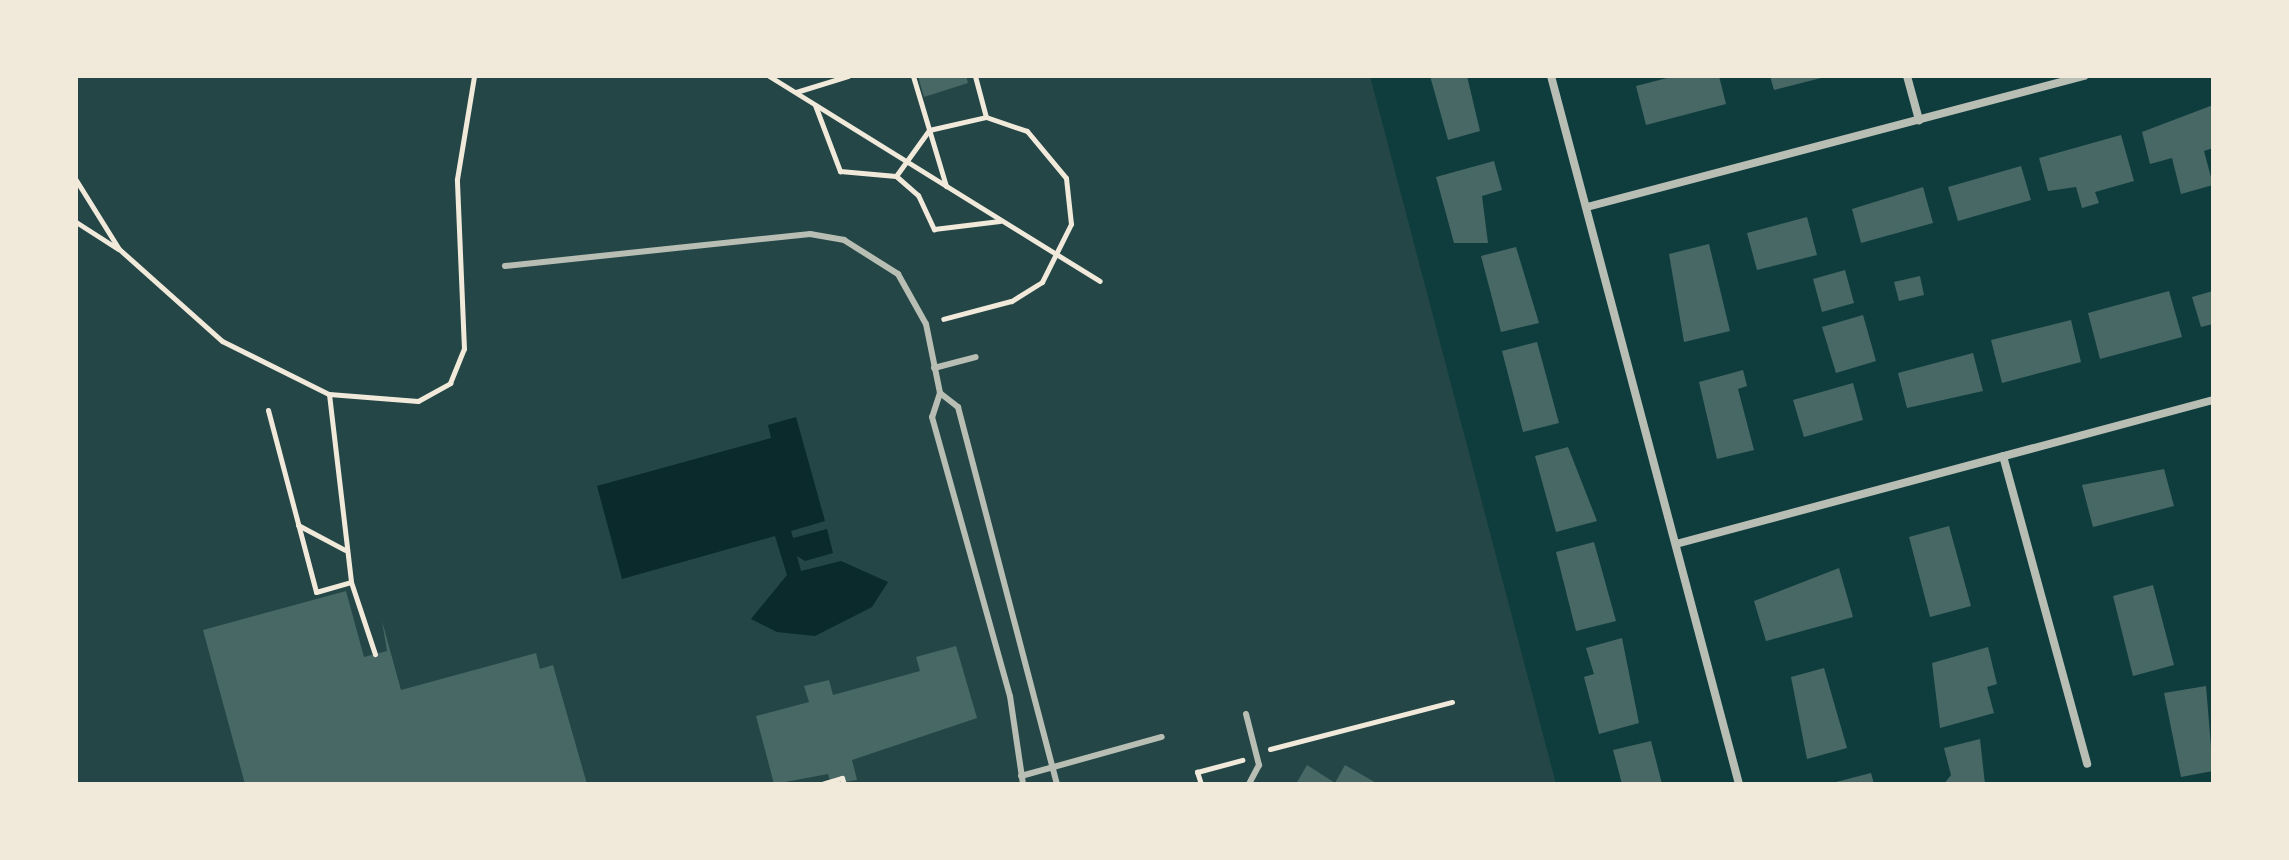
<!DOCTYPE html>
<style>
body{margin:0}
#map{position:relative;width:2289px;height:860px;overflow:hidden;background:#0f3d3e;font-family:"Nunito Sans",sans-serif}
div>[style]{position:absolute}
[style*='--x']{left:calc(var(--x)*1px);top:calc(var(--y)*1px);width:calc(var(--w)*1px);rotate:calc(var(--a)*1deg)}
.green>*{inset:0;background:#244646}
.water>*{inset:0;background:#0a2a2b}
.building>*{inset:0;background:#486865}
.path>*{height:5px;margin:-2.5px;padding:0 2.5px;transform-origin:2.5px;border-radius:2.5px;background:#f1e9da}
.service>*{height:6px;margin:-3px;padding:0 3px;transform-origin:3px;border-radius:3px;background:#b8beb3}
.minor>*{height:8px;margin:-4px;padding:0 4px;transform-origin:4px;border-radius:4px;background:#b8beb3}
span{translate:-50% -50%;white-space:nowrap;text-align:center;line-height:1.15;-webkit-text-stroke:7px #f1e9da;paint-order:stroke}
.frame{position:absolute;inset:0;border:78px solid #f1e9da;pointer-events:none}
</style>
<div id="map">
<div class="green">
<div style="clip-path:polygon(76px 76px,1370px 76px,1556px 784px,76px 784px)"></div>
</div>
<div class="water">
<div style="clip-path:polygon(796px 417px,825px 521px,791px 531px,793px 538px,827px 529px,833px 553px,805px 561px,797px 556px,801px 571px,841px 561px,888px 582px,872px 607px,815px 636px,777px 632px,751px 619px,787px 575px,775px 536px,622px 579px,597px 486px,771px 438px,768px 425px)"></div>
</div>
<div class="building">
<div style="clip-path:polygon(918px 76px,966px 76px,968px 83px,924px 97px)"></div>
<div style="clip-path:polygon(1430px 76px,1467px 76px,1480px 131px,1448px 140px)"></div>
<div style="clip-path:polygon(1675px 76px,1719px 76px,1726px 104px,1646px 125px,1636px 86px)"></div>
<div style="clip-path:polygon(1770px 76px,1825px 76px,1825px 77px,1774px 90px)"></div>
<div style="clip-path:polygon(2213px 105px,2213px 148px,2204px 151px,2213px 185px,2181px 194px,2172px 158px,2150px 164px,2142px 132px)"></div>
<div style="clip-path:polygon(2121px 135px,2134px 181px,2095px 192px,2099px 203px,2082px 208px,2076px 187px,2048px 191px,2039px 158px)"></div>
<div style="clip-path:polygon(1494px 161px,1502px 190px,1482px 196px,1488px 243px,1454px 243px,1436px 177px)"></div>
<div style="clip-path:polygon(2021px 166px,2031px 200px,1958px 221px,1948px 187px)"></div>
<div style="clip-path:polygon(1923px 187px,1933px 223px,1861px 243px,1852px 209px)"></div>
<div style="clip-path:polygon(1807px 217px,1817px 255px,1757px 270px,1747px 233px)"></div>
<div style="clip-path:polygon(1709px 244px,1730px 331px,1684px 342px,1669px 254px)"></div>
<div style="clip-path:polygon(1516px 247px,1539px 323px,1501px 332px,1481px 256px)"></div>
<div style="clip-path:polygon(1845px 270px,1854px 303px,1822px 312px,1813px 279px)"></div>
<div style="clip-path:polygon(1920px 276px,1924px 295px,1899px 301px,1894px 282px)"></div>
<div style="clip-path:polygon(2169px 291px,2182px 337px,2100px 359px,2088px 313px)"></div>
<div style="clip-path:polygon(2213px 291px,2213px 324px,2201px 327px,2192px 297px)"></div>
<div style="clip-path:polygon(1863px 315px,1876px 361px,1836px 373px,1822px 327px)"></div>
<div style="clip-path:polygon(2071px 320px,2081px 362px,2002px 383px,1991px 340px)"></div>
<div style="clip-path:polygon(1537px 342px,1559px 423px,1523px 432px,1502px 351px)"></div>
<div style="clip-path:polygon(1973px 353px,1983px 391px,1907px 408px,1898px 373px)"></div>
<div style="clip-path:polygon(1743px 370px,1747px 386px,1738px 389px,1754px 450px,1717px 459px,1699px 382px)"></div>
<div style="clip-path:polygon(1853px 383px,1863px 420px,1804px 437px,1793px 400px)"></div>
<div style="clip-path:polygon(1568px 447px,1597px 521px,1556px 532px,1535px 456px)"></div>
<div style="clip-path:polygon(2164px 469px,2174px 506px,2093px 527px,2082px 485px)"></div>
<div style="clip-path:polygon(1949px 526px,1971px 606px,1930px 617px,1909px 537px)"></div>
<div style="clip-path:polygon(1594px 542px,1616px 621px,1576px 631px,1556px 552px)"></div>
<div style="clip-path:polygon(1839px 568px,1853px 617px,1766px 641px,1754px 601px)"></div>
<div style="clip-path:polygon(2153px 585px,2174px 665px,2133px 676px,2113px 596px)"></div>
<div style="clip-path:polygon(346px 591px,364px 657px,387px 651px,382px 621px,401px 690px,536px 653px,540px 669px,553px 665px,587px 784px,245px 784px,203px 630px)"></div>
<div style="clip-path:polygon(1622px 638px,1639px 723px,1599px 734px,1584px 677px,1594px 674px,1586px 648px)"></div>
<div style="clip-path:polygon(956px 646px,977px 718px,852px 760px,857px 780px,831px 784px,828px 774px,774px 784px,756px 716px,809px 702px,804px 686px,829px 680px,833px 695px,920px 671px,916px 657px)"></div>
<div style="clip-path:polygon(1988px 647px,1997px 684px,1987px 687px,1994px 713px,1940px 728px,1932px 663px)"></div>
<div style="clip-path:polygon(1824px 668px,1847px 748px,1807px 759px,1791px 677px)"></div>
<div style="clip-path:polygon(2206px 686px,2213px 771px,2181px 777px,2164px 693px)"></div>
<div style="clip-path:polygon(1980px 739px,1985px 784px,1944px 784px,1951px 775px,1944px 748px)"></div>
<div style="clip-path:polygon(1651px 741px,1662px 784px,1622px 784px,1613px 750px)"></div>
<div style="clip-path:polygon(1307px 765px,1335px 783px,1345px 765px,1378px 784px,1296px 784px)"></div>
<div style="clip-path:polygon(1871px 773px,1874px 784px,1832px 784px,1832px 783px)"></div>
</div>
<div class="path">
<div style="--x:769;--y:76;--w:389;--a:31.8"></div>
<div style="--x:913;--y:76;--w:115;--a:73.3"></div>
<div style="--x:975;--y:76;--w:42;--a:75"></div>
<div style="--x:796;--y:92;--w:54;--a:-17.1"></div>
<div style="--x:815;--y:105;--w:71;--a:69.3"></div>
<div style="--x:840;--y:171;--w:56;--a:5.1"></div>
<div style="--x:896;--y:176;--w:29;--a:41"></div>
<div style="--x:918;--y:195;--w:38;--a:65"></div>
<div style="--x:934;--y:229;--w:66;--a:-6.9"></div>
<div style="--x:896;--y:176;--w:57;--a:-54.3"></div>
<div style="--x:929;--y:130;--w:58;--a:-12.8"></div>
<div style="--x:986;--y:117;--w:43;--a:18.9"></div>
<div style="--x:1027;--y:131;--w:61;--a:50.3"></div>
<div style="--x:1066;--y:178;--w:46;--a:83.8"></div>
<div style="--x:1071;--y:224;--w:65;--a:116.6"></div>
<div style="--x:1042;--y:282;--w:36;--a:148"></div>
<div style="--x:1011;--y:301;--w:70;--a:165.2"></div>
<div style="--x:76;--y:180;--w:81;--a:58.1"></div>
<div style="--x:119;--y:249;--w:138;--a:41.8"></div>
<div style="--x:222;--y:341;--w:119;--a:26.4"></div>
<div style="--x:329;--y:394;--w:89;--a:4.5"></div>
<div style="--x:418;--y:401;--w:37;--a:-29"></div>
<div style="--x:450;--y:383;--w:37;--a:-68"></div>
<div style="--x:464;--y:349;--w:170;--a:-92.4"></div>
<div style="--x:457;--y:179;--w:104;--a:-80.6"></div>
<div style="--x:76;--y:222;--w:50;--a:32.7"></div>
<div style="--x:329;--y:394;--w:189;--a:83.3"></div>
<div style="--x:351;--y:582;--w:76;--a:71.6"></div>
<div style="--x:268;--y:410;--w:188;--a:75.2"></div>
<div style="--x:316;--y:592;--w:36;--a:-16"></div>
<div style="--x:298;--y:525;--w:53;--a:28"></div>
<div style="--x:1270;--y:749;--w:188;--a:-14.5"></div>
<div style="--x:822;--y:784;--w:21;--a:-17"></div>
<div style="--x:842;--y:778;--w:6;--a:72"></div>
<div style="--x:1201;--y:784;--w:13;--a:-108"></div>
<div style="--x:1197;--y:772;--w:47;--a:-14.9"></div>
</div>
<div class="service">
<div style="--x:505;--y:266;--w:307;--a:-6"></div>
<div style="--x:810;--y:234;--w:35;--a:10"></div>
<div style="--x:844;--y:240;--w:64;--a:32.2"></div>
<div style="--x:898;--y:274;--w:57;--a:60.8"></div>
<div style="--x:926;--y:324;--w:70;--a:78.5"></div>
<div style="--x:940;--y:393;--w:25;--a:108"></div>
<div style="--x:932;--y:417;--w:290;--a:74.4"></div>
<div style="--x:1010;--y:696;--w:89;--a:81.6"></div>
<div style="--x:934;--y:368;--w:43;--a:-14.7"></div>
<div style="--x:940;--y:393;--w:23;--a:38"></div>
<div style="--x:958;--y:407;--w:390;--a:75.3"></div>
<div style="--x:1246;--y:714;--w:53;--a:75.7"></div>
<div style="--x:1259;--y:765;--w:21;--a:118"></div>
<div style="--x:1021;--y:776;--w:146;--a:-15.5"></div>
</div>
<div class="minor">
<div style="--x:1551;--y:76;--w:733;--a:75.13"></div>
<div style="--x:1907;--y:76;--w:46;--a:74.7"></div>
<div style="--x:1587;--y:207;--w:514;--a:-14.77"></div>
<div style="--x:2003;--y:456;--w:319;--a:74.7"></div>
<div style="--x:1676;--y:544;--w:556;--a:-15.01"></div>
</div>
<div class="frame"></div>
</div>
